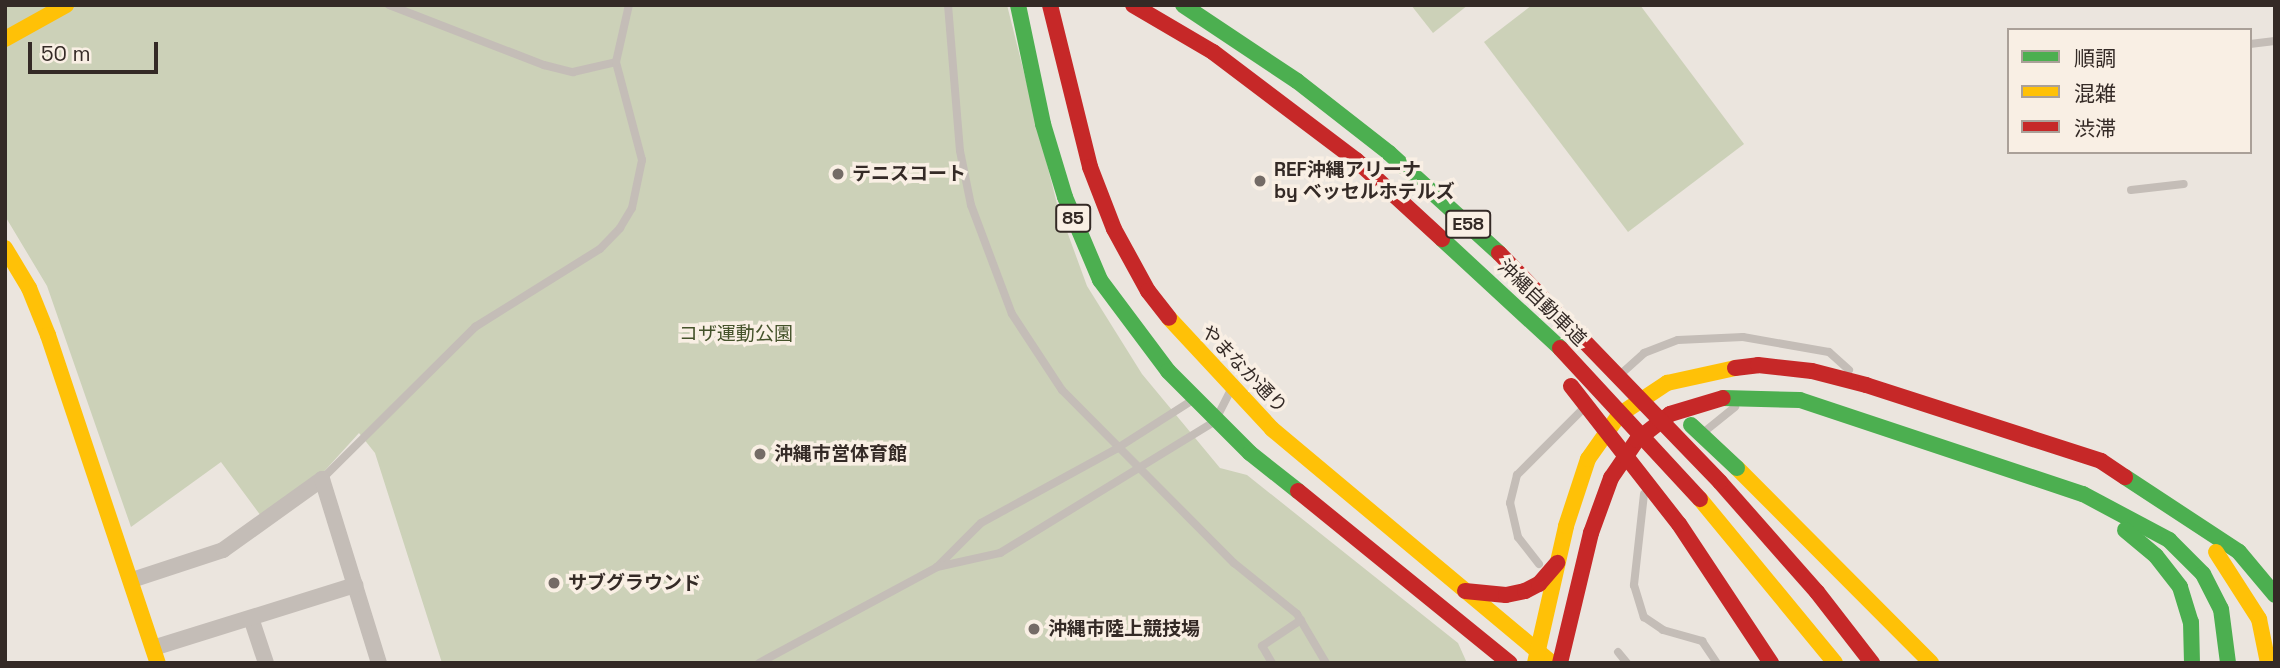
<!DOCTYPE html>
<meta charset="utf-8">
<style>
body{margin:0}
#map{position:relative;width:2280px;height:668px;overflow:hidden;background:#ebe5de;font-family:"Space Grotesk","Noto Sans JP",sans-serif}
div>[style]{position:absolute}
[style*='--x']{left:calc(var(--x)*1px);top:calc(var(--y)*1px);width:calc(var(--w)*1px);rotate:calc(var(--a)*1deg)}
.green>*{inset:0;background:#ccd1b8}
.lane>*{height:8px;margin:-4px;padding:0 4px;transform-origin:4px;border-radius:4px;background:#c4bdb7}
.street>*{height:16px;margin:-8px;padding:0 8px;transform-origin:8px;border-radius:8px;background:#c4bdb7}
.fast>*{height:16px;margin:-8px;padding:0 8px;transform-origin:8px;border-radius:8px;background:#4caf50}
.slow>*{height:16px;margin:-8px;padding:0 8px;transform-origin:8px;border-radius:8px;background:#ffc107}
.jam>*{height:16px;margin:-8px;padding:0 8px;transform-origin:8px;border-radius:8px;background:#c62828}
.fast-bridge>*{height:16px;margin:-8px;padding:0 8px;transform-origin:8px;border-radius:8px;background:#4caf50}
.jam-bridge>*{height:16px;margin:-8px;padding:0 8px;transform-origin:8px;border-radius:8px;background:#c62828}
.dots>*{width:19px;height:19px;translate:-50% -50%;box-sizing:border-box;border:4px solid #f9efe4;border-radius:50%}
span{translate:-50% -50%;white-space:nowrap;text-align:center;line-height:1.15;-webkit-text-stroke:7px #f9efe4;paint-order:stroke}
.shield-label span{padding:2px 5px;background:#f9efe4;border:2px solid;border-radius:5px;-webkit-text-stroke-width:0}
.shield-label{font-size:18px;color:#342a26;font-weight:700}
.poi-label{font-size:19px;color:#342a26;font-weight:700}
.left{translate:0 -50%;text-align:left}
.street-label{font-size:19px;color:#342a26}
.park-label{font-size:19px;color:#44522a}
.frame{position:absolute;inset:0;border:7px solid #342a26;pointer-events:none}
.legend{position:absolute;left:2007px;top:28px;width:245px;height:126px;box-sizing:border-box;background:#f9efe4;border:2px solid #aaa098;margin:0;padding:9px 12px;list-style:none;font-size:21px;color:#342a26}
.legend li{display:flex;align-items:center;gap:14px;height:35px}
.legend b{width:35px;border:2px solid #aaa098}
.scale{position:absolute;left:28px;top:42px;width:130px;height:32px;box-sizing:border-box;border:4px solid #342a26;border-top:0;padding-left:9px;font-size:21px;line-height:24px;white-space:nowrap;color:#342a26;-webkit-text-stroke:5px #f9efe4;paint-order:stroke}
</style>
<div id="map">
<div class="green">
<div style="clip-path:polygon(5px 5px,1007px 5px,1057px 204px,1087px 286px,1142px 374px,1220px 468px,1247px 475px,1458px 643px,1467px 663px,442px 663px,375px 453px,359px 433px,319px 477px,261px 516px,221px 462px,131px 527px,47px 286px,5px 216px)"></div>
<div style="clip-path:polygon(1411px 5px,1468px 5px,1433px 33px)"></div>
<div style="clip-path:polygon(1532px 5px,1640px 5px,1744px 144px,1628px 232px,1484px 42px)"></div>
</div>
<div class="lane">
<div style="--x:389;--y:5;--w:166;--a:21.2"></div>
<div style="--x:544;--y:65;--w:30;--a:14"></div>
<div style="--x:573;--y:72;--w:44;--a:-13.1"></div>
<div style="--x:948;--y:5;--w:146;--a:85.3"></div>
<div style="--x:960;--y:151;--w:55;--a:78.5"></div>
<div style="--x:971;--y:205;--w:116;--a:69.4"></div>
<div style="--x:1012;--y:314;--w:91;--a:56.7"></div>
<div style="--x:1062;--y:390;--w:244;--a:45.2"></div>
<div style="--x:1234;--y:563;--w:81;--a:39"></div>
<div style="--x:1297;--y:614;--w:57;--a:59.4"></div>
<div style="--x:2250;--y:44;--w:25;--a:-7"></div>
<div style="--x:2131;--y:190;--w:53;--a:-6.5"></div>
<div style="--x:1622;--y:373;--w:30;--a:-42"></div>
<div style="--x:1644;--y:353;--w:36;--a:-21"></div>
<div style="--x:1678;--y:340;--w:65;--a:-2.6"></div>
<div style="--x:1743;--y:337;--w:87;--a:9.9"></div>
<div style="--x:1829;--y:352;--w:27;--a:42"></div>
<div style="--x:1704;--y:432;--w:40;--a:-39"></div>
<div style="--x:322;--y:479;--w:216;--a:-44.8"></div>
<div style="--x:475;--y:327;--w:147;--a:-32"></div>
<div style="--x:600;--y:249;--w:29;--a:-46"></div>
<div style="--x:620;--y:228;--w:23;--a:-59"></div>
<div style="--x:632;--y:208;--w:49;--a:-78.2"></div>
<div style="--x:642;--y:160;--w:101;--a:-104.9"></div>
<div style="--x:616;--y:62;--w:58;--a:-77.2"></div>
<div style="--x:1644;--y:494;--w:92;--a:96.3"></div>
<div style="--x:1634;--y:585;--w:34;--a:73"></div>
<div style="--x:1644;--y:617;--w:23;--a:34"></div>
<div style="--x:1663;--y:630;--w:41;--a:15.8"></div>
<div style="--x:1702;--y:641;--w:27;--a:56"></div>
<div style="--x:1539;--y:564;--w:34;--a:-128"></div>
<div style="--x:1518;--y:537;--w:35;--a:-103"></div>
<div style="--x:1510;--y:503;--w:29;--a:-76"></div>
<div style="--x:1517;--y:475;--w:92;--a:-45"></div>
<div style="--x:937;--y:567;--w:62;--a:-45"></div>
<div style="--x:981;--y:523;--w:154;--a:-28.7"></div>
<div style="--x:1116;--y:449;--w:89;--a:-32.6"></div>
<div style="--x:1618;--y:652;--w:14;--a:51"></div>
<div style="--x:759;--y:663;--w:202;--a:-28.3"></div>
<div style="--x:937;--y:567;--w:65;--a:-12.5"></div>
<div style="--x:1000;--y:553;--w:252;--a:-31.5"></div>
<div style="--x:1215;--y:421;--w:35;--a:-63"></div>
<div style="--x:1272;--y:663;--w:20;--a:-120"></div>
<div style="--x:1262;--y:646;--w:47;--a:-33.7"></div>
</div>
<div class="street">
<div style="--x:132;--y:580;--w:96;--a:-18.2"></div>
<div style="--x:223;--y:550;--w:122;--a:-35.6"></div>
<div style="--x:322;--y:479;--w:193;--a:72.8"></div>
<div style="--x:251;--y:618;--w:47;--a:71.6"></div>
<div style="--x:153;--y:648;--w:212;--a:-17.3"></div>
</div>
<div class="fast">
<div style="--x:1018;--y:5;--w:122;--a:78.1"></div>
<div style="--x:1043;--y:124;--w:76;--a:73.2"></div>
<div style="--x:1065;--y:197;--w:90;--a:67.1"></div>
<div style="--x:1100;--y:280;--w:114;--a:53.2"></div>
<div style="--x:1168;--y:371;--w:116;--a:45"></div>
<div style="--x:1250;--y:453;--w:61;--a:38.4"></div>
<div style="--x:1442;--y:239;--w:161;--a:42.7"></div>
<div style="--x:1723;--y:398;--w:77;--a:1.5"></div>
<div style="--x:1800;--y:400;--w:298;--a:18.4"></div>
<div style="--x:2083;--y:494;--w:98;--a:28.1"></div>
<div style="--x:2169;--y:540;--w:48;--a:45"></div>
<div style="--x:2203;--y:574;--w:39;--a:63"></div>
<div style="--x:2221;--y:609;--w:54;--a:82.6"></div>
<div style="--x:2125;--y:477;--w:136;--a:33.3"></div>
<div style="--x:2239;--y:552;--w:56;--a:50.1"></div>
<div style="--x:2125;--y:530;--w:40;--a:40"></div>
<div style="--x:2156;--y:556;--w:39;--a:52"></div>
<div style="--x:2180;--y:587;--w:37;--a:73"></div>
<div style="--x:2191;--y:622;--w:41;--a:88.6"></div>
</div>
<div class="slow">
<div style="--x:5;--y:39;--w:70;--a:-29.1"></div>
<div style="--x:5;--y:248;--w:47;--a:59"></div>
<div style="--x:29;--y:288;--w:51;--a:68"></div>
<div style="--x:48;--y:335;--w:346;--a:71.5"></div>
<div style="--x:1169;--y:318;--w:151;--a:47.1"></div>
<div style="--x:1272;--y:429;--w:365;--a:39.9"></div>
<div style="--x:1737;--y:468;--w:275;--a:45.1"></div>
<div style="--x:1700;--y:499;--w:212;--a:50.5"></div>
<div style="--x:2216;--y:552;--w:80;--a:57.3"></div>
<div style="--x:2259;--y:619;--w:45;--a:78.4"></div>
<div style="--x:1535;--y:663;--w:140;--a:-77.2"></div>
<div style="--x:1566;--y:526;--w:71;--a:-71.8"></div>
<div style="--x:1588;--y:459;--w:54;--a:-54.8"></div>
<div style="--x:1619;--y:415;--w:58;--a:-33.7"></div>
<div style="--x:1667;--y:383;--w:70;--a:-12.4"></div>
</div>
<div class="jam">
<div style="--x:1050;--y:5;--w:167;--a:76.1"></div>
<div style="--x:1090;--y:167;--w:66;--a:68.8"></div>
<div style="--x:1114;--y:229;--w:71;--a:61.3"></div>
<div style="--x:1148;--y:291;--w:34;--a:52"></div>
<div style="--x:1133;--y:5;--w:93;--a:30.4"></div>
<div style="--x:1213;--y:52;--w:179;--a:37.1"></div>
<div style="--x:1356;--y:160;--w:117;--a:42.6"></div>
<div style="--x:1735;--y:368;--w:23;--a:-7"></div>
<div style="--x:1758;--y:365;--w:54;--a:6.3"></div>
<div style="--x:1812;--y:371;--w:56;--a:14.5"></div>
<div style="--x:1866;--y:385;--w:247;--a:17.9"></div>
<div style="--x:2101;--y:461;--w:29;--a:34"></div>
<div style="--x:1720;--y:482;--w:147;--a:48.6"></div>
<div style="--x:1817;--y:592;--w:90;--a:52.2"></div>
<div style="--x:1298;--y:491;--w:273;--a:39.1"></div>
<div style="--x:1679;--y:524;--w:167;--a:56.5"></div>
<div style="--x:1465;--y:591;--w:41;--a:5.6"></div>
<div style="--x:1506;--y:595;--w:19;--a:-12"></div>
<div style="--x:1525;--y:591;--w:16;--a:-27"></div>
<div style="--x:1539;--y:584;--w:28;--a:-49"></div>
<div style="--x:1560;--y:663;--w:134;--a:-76.6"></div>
<div style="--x:1591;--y:533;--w:59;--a:-70"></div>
<div style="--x:1611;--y:478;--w:46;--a:-55.6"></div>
<div style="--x:1637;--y:440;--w:42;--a:-38.2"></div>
<div style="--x:1670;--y:414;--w:55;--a:-16.8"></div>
</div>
<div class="fast-bridge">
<div style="--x:1183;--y:5;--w:137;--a:33.7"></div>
<div style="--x:1297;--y:81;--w:117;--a:38"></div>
<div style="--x:1389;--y:153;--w:149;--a:42.3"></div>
<div style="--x:1691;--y:425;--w:63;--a:43.1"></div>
</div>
<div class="jam-bridge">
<div style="--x:1499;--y:253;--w:318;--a:46"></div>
<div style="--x:1560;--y:348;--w:206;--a:47.2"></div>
<div style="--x:1571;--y:386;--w:175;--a:52"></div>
</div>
<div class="dots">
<div style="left:838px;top:174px;background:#746b66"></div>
<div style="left:1260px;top:181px;background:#746b66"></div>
<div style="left:760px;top:454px;background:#746b66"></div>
<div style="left:554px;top:583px;background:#746b66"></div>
<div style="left:1034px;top:629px;background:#746b66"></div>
</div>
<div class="shield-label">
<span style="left:1073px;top:218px">85</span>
<span style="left:1468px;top:224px">E58</span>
</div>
<div class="poi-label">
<span class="left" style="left:1274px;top:181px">REF沖縄アリーナ<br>by ベッセルホテルズ</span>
<span class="left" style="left:852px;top:174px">テニスコート</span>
<span class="left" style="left:774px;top:454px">沖縄市営体育館</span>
<span class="left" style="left:568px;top:583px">サブグラウンド</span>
<span class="left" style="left:1048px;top:629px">沖縄市陸上競技場</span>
</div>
<div class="street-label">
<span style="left:1542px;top:303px;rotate:44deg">沖縄自動車道</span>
<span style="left:1244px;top:369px;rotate:46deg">やまなか通り</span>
</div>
<div class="park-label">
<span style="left:736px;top:334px">コザ運動公園</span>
</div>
<div class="frame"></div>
<ul class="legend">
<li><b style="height:9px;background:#4caf50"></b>順調</li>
<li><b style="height:9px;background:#ffc107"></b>混雑</li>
<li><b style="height:9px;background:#c62828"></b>渋滞</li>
</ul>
<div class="scale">50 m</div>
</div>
